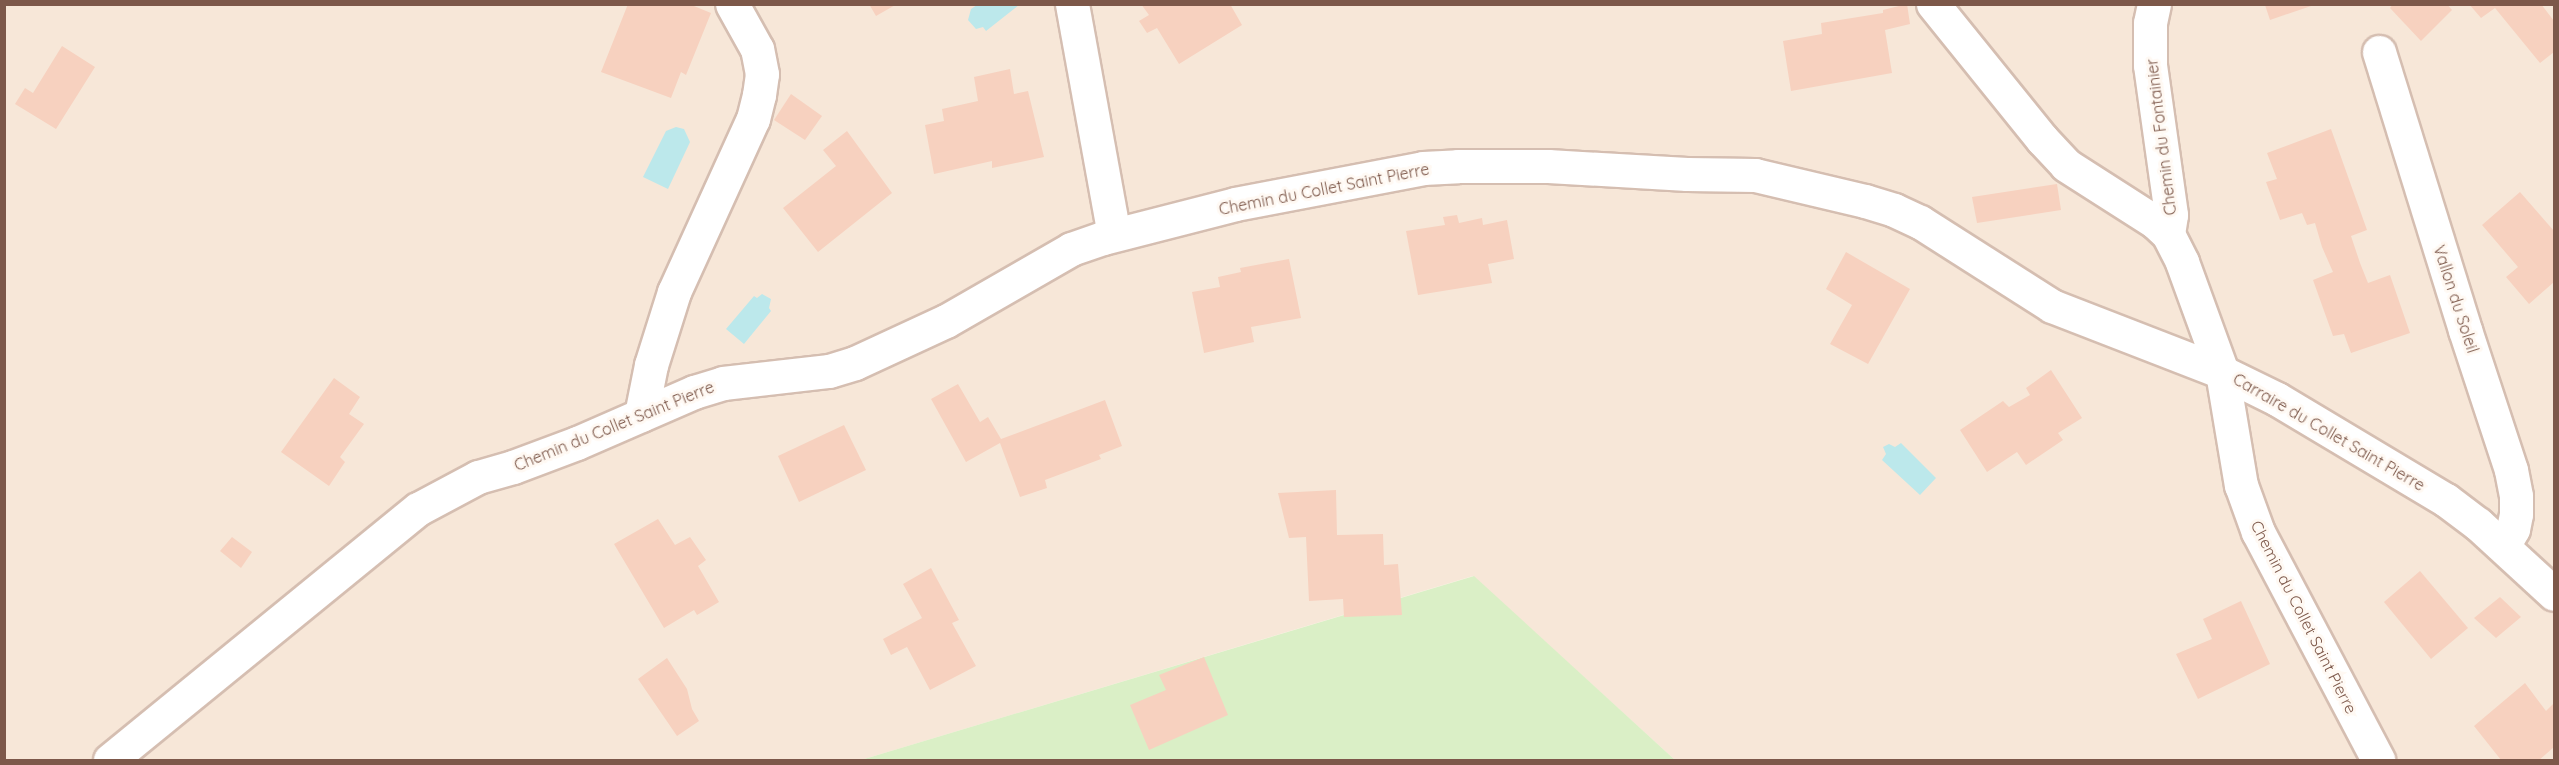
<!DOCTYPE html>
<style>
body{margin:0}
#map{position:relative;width:2559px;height:765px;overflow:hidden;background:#fef5eb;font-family:Quicksand,sans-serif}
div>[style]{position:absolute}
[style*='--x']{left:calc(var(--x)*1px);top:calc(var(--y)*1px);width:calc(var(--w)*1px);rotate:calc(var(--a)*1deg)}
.residential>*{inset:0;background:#f7e7d8}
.green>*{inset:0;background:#daefc6}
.water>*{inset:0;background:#bce8eb}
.building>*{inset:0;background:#f7d1bf}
.roads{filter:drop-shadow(2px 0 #d5beb1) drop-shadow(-2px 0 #d5beb1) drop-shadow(0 2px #d5beb1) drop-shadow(0 -2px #d5beb1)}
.minor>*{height:33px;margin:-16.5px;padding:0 16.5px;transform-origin:16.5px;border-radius:16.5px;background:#fff}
span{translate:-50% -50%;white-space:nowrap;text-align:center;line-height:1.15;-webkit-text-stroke:6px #fff9f3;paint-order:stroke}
.street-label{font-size:16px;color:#7d584a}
.frame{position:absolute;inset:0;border:6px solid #7d584a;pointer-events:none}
</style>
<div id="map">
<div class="residential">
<div style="clip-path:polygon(4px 5px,2554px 5px,2554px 760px,1675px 760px,1473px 576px,861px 760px,5px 760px)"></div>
</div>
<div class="green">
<div style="clip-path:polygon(1474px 576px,1675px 760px,861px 760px)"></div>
</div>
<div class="water">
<div style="clip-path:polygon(977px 5px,977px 4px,1019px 5px,986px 31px,983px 27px,976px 29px,968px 20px,971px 9px)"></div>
<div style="clip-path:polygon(676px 127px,684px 129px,690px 142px,668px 189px,643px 177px,666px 131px)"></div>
<div style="clip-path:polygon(762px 294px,771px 299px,769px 308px,771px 311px,744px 344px,726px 329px,754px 296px,757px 298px)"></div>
<div style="clip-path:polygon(1901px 443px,1936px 478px,1920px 495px,1882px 460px,1886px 454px,1883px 447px,1889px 444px,1895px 447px)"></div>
</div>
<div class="building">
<div style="clip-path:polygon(628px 4px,689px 4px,711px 13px,686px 75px,681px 72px,671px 98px,601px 72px)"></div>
<div style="clip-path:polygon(869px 4px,897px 4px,876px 16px)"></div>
<div style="clip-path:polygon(1141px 4px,1230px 4px,1242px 25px,1179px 64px,1157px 28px,1147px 33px,1139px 21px,1149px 15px)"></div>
<div style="clip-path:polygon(1907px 4px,1910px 24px,1885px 30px,1892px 73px,1791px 91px,1783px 41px,1822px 34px,1821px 23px,1883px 13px,1883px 10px)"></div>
<div style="clip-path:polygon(2393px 4px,2447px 4px,2452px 10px,2421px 41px,2390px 8px)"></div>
<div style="clip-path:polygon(2469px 4px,2541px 4px,2554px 21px,2554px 52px,2540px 63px,2495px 8px,2481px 18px)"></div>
<div style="clip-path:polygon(2265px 5px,2314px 5px,2270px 20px)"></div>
<div style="clip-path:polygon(62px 46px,95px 67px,56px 129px,15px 104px,25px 88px,33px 93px)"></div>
<div style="clip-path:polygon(1010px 69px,1014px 94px,1028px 91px,1044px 157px,992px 168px,992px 161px,934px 174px,925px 125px,944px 121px,942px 109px,978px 101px,974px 77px)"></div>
<div style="clip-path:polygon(791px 94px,822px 116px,805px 140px,774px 120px)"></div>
<div style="clip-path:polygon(2331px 129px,2367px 230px,2351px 236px,2360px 263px,2368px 283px,2390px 275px,2410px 333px,2351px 353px,2344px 334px,2333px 336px,2313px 280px,2333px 272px,2322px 247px,2315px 223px,2307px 225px,2302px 213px,2280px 220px,2266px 182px,2277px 179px,2267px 153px)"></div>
<div style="clip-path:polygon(847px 131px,892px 193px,818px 252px,783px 208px,836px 166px,823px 150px)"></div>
<div style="clip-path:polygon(2057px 184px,2061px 210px,1977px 223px,1972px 197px)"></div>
<div style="clip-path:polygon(2520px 192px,2554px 231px,2554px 282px,2529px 304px,2506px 277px,2518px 267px,2482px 225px)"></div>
<div style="clip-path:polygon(1457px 215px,1459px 223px,1482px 218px,1483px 225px,1507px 220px,1514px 259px,1488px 264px,1492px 283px,1418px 295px,1406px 231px,1445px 225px,1443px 217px)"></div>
<div style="clip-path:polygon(1846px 252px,1910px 289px,1868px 364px,1830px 344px,1852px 305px,1826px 289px)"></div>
<div style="clip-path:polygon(1289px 259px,1301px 318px,1251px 327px,1254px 342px,1204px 353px,1192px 292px,1220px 287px,1218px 277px,1241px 272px,1240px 268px)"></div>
<div style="clip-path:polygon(2051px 370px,2082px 418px,2058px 433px,2063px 440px,2026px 465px,2017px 452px,1987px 472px,1960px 430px,2003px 401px,2009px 407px,2030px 395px,2026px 388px)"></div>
<div style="clip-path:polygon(334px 378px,360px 397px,349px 414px,364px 424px,340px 457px,345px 462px,329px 486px,281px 452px)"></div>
<div style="clip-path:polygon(958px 384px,980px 422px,988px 417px,1001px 439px,1105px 400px,1122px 446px,1099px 455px,1101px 459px,1045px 480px,1047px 488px,1020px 497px,1000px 443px,966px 462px,931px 399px)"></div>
<div style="clip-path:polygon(844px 425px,866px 470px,799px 502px,778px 456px)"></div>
<div style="clip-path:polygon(1336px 490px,1337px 535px,1383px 534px,1384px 565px,1398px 564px,1402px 615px,1344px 617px,1343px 599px,1309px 601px,1306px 537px,1289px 538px,1278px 493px)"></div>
<div style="clip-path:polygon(658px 519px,675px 545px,690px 537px,706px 560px,698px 566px,719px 602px,697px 615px,694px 610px,664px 628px,614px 544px)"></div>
<div style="clip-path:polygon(232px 537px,252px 552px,241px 568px,220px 551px)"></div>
<div style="clip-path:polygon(931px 568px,959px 620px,952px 623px,976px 666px,930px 690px,907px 647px,891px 655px,883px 639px,922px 618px,903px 584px)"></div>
<div style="clip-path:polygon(2420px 571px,2468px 628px,2431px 659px,2384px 602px)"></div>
<div style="clip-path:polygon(2500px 597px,2521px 617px,2496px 638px,2474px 618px)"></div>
<div style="clip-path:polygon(2241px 601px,2270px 664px,2198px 699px,2176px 654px,2212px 639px,2203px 619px)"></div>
<div style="clip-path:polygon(1204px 657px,1228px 715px,1149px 750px,1130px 705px,1166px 690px,1159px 675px)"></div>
<div style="clip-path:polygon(667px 658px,687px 689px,692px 709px,699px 721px,677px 736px,638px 679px)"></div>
<div style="clip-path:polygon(2525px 683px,2546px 711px,2554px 703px,2554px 747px,2539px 760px,2501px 760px,2474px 726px)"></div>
</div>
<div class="roads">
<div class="minor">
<div style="--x:1072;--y:4;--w:234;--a:79.7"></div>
<div style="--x:1933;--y:4;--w:174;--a:51.1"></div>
<div style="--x:2042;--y:139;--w:35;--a:47"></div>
<div style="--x:2066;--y:165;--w:106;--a:32.6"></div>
<div style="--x:2155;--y:222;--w:18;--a:43"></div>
<div style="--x:2168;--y:234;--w:31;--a:63"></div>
<div style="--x:2182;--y:262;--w:117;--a:70"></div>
<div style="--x:2222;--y:372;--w:61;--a:26.1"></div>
<div style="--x:2277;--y:399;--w:197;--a:30.9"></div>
<div style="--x:2446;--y:500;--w:40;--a:37"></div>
<div style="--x:2478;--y:524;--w:103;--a:42.6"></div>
<div style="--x:2154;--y:4;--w:19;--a:102"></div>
<div style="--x:2150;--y:23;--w:42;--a:90"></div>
<div style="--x:2150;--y:65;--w:151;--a:82"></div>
<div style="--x:2171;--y:215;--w:19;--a:99"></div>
<div style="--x:2379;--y:52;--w:291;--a:72.8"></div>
<div style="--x:2465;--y:330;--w:147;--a:71.8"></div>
<div style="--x:2511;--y:470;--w:26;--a:79"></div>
<div style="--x:2516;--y:496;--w:18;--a:90"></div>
<div style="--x:2516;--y:514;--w:15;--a:101"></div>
<div style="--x:2513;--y:529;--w:20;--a:120"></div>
<div style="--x:641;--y:415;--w:51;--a:-78.7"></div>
<div style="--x:651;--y:365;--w:77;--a:-72.5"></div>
<div style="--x:674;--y:292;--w:190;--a:-65.5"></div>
<div style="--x:753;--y:119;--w:25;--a:-76"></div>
<div style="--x:759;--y:95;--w:21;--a:-82"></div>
<div style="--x:762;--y:74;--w:25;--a:-101"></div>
<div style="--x:757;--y:49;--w:51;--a:-119.1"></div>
<div style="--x:110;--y:760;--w:397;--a:-39.2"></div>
<div style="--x:418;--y:509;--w:68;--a:-28.1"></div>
<div style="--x:478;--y:477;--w:36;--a:-16"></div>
<div style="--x:513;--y:467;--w:68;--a:-20.6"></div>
<div style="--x:577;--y:443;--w:128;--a:-23.6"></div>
<div style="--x:694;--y:392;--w:30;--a:-17"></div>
<div style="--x:723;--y:383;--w:107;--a:-6.5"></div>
<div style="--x:829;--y:371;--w:27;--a:-17"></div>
<div style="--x:855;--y:363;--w:100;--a:-24.8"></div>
<div style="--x:946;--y:321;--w:144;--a:-29.9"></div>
<div style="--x:1071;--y:249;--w:34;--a:-19"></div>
<div style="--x:1103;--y:238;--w:136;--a:-14.4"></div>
<div style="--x:1235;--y:204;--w:191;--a:-10.8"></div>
<div style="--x:1423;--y:168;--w:35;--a:-3"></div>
<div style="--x:1458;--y:166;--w:90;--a:0"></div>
<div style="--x:1548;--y:166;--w:139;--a:3.3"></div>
<div style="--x:1687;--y:174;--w:68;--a:0.8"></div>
<div style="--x:1755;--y:175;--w:113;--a:13.3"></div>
<div style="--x:1865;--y:201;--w:30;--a:17"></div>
<div style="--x:1894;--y:210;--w:29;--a:25"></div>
<div style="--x:1920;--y:222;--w:156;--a:32.5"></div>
<div style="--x:2052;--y:306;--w:182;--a:21.2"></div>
<div style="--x:2222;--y:372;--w:115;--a:80.5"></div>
<div style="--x:2241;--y:485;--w:50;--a:70.1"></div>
<div style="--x:2258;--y:532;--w:258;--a:62.2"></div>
</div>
</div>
<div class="street-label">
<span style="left:2161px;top:137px;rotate:-97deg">Chemin du Fontainier</span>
<span style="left:1324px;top:189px;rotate:-11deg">Chemin du Collet Saint Pierre</span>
<span style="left:2456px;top:299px;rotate:72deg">Vallon du Soleil</span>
<span style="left:614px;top:426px;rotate:-22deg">Chemin du Collet Saint Pierre</span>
<span style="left:2329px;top:432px;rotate:30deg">Carraire du Collet Saint Pierre</span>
<span style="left:2304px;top:617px;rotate:63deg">Chemin du Collet Saint Pierre</span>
</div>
<div class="frame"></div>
</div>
